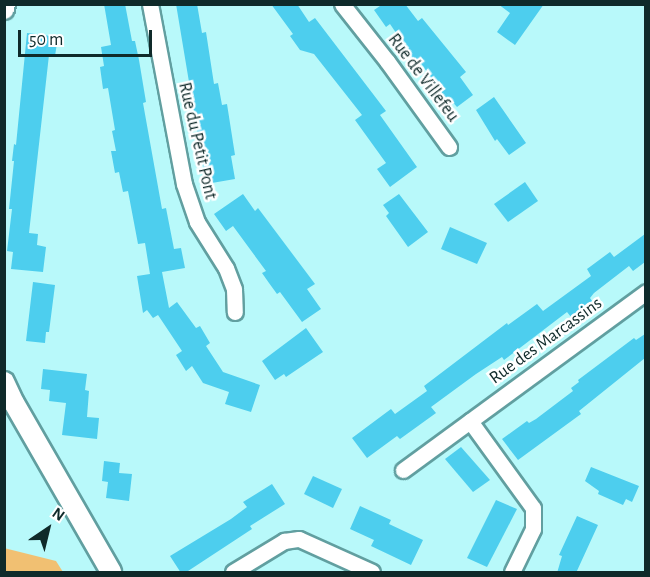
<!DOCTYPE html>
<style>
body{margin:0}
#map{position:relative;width:650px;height:577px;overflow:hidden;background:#b8f9fa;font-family:"Alegreya Sans",sans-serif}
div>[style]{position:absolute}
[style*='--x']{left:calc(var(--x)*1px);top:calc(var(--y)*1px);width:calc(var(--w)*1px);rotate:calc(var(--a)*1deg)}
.green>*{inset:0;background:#f1c072}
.building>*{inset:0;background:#4dceee}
.roads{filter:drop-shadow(2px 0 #619fa0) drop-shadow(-2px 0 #619fa0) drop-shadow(0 2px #619fa0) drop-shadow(0 -2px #619fa0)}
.minor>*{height:15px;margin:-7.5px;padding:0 7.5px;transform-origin:7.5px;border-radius:7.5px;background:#fff}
.tertiary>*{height:20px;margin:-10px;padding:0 10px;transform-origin:10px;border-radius:10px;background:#fff}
span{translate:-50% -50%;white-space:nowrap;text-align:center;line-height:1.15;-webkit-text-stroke:5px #fff;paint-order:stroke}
.street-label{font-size:18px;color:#0f2a2a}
.frame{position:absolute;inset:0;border:6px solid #0f2a2a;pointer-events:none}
.north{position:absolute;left:18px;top:499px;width:60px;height:60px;-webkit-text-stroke:4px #fff;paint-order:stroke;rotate:35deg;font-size:16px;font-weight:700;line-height:24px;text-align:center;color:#0f2a2a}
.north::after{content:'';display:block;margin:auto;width:21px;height:27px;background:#0f2a2a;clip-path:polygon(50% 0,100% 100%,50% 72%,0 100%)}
.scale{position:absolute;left:18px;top:30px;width:134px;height:27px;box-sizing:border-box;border:3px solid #0f2a2a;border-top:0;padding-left:8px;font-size:18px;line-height:21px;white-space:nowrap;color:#0f2a2a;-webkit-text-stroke:4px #fff;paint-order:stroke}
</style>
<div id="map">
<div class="green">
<div style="clip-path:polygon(4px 548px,56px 561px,63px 572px,5px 572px)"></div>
</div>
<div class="building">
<div style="clip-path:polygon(104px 4px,125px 4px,132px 41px,135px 41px,139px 60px,146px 102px,143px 103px,162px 209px,166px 208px,174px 249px,181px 248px,185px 268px,162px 272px,169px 308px,177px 302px,196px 328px,200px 326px,210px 343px,206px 346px,223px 372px,260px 385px,251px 412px,225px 404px,229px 392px,203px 383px,192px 366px,186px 371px,176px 355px,182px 351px,158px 315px,153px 318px,147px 310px,143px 313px,137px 276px,150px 274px,145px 243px,138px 244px,128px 191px,123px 192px,119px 172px,115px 173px,111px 151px,116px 151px,112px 131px,115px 130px,108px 88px,103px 89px,100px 67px,104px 66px,101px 47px,111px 45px)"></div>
<div style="clip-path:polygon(176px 4px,197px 4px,202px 33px,206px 32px,214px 84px,218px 83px,222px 105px,227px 104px,235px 155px,231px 156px,235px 179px,206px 184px)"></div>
<div style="clip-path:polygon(271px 4px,297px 4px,309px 22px,315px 18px,386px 111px,380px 115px,417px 167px,390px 187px,377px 169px,386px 163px,355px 120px,362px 115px,314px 54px,300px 50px,290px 36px,293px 34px)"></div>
<div style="clip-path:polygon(383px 4px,405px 4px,418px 21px,422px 18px,466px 72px,460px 77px,473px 95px,457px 107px,450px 99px,447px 100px,420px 62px,417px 64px,390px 24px,386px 27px,374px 10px)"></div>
<div style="clip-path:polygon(498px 4px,544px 4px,515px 45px,497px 32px,510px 13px)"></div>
<div style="clip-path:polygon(27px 33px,51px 36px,50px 42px,57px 43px,55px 56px,49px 55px,29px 233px,38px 234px,37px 245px,46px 247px,43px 272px,11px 269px,13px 252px,7px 251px,12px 209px,9px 209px,14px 161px,12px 161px,14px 144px,16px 145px)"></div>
<div style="clip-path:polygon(494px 97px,526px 143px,509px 155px,497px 139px,495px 141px,476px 110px)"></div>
<div style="clip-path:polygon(525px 182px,538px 201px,508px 222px,494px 204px)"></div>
<div style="clip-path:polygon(243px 194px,255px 211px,258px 208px,315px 284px,307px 289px,321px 309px,302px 322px,280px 292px,277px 294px,269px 283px,262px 273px,266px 271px,233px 226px,226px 231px,214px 214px)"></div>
<div style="clip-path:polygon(399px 194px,428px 232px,408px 247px,386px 216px,389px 213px,383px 205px)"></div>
<div style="clip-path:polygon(450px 227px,487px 243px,477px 264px,441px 249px)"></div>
<div style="clip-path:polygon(645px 234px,645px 262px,633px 271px,629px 266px,594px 293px,590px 298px,592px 301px,571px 317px,567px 312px,504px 360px,502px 357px,476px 374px,431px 407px,436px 413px,400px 439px,397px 436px,367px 458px,352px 438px,391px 409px,395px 414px,427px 391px,424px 386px,507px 323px,508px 325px,537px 304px,543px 311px,591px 276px,587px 269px,610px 252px,614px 257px)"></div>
<div style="clip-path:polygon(33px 282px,55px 285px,49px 332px,46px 332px,45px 343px,26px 341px)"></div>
<div style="clip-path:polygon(306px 328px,323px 352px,286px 377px,284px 374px,275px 380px,262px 361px)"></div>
<div style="clip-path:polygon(645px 334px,645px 358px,579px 411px,581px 414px,518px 460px,502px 439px,527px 421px,529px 423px,536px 419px,573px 391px,571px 388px,579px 382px,578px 380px,634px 338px,636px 340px)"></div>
<div style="clip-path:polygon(43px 369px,87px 374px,85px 390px,89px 391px,87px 417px,99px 418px,97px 439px,62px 435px,66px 403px,49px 401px,50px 390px,41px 389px)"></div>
<div style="clip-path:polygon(461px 447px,490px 480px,473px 492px,445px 459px)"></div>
<div style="clip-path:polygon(104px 461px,120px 463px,119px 473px,132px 474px,129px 501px,106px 498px,108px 482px,102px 481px)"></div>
<div style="clip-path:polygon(591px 467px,639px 486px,632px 502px,626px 499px,623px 505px,598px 494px,599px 491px,585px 481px)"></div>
<div style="clip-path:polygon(313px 476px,342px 489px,333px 508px,304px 494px)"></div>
<div style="clip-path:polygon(272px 484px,285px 504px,250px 526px,252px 529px,185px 573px,181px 573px,170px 556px,231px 519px,247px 507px,243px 502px)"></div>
<div style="clip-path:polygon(496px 500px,517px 509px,487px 567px,467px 558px)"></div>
<div style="clip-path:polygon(360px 506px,391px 520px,389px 524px,423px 540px,411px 565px,371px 546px,374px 540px,350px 529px)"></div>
<div style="clip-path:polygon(577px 516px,598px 525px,576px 573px,557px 573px,562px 556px,559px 555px)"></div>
</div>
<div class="roads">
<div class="minor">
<div style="--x:150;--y:4;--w:183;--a:79.3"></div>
<div style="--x:184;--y:184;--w:40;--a:71.1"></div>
<div style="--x:197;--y:222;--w:54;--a:57.8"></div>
<div style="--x:226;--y:268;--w:22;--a:69"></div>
<div style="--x:234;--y:289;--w:23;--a:88"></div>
<div style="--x:342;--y:4;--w:73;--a:51.7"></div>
<div style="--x:387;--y:61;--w:106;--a:54.2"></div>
<div style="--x:470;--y:421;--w:107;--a:54.1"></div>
<div style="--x:533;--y:508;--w:21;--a:90"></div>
<div style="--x:533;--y:529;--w:48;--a:116"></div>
<div style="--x:403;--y:470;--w:301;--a:-36.2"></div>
<div style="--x:233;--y:572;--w:60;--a:-31.3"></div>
<div style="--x:284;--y:541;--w:15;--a:-8"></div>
<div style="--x:299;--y:539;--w:80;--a:24.3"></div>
</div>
<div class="tertiary">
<div style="--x:4;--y:9;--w:5;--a:-79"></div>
<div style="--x:4;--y:382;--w:23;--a:65"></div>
<div style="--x:14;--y:403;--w:195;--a:60.1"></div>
</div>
</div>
<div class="street-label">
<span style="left:423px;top:78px;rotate:53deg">Rue de Villefeu</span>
<span style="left:197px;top:141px;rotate:77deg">Rue du Petit Pont</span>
<span style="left:546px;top:341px;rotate:-36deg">Rue des Marcassins</span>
</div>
<div class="frame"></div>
<div class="north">N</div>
<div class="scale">50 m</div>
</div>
